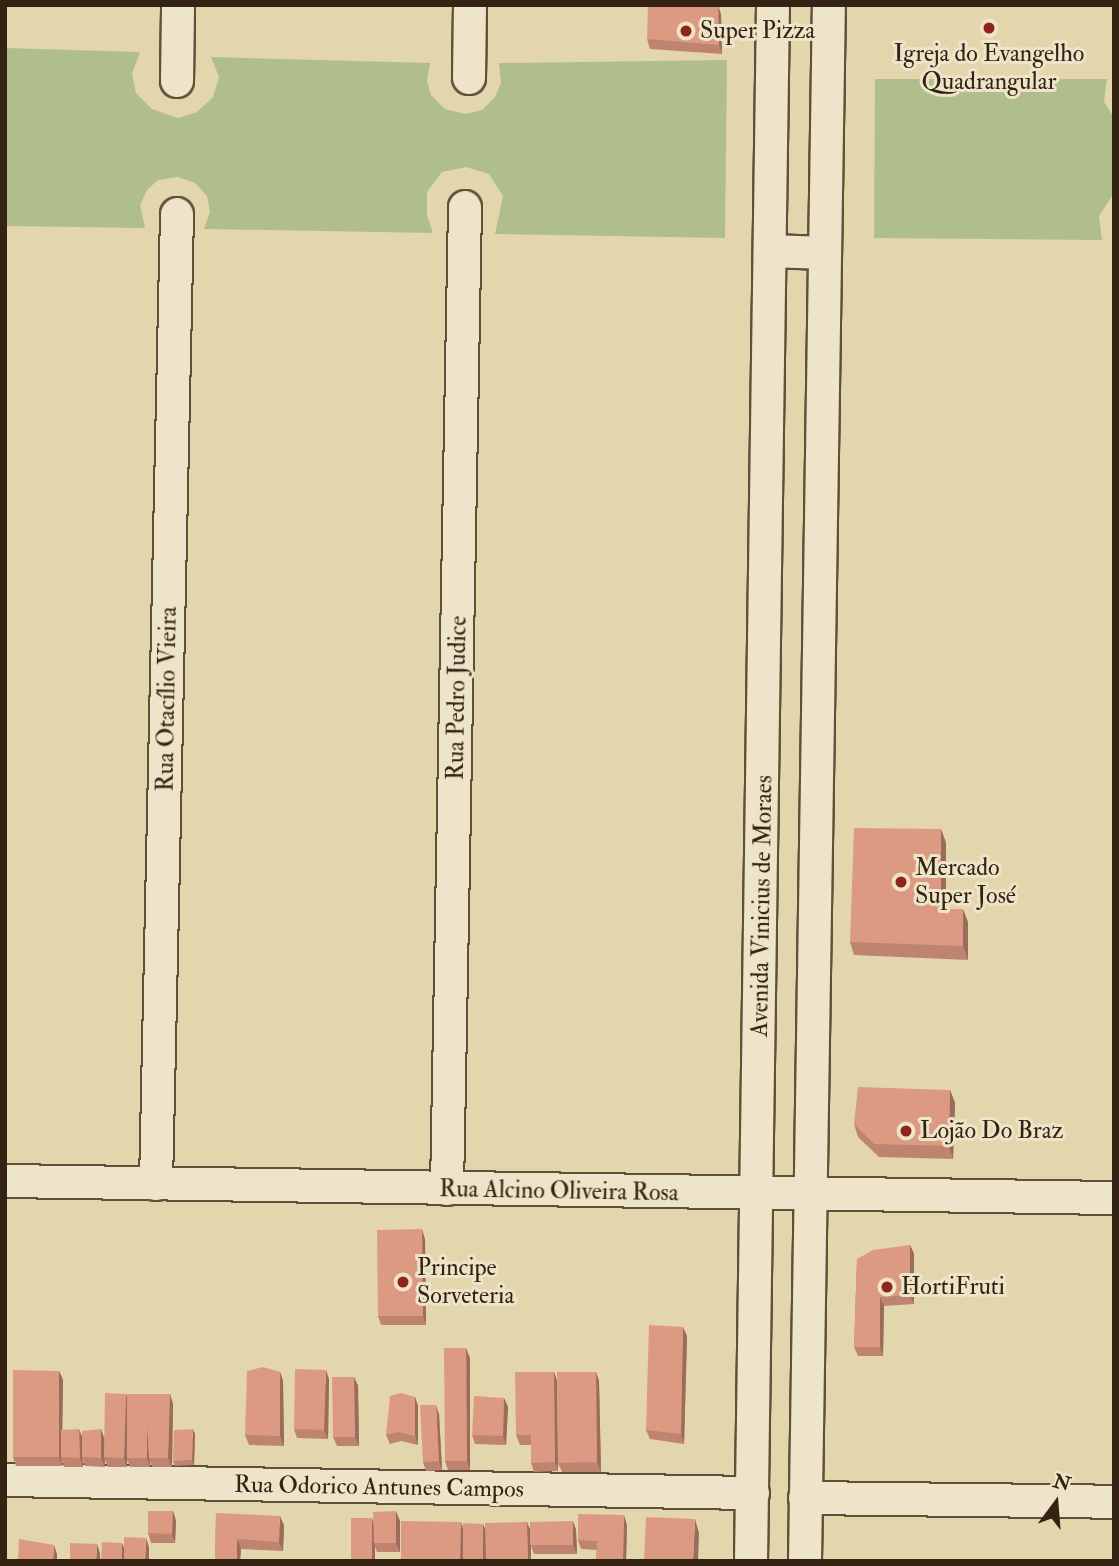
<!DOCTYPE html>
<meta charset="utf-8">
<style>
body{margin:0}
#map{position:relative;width:1119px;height:1566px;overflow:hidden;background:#e4d6ac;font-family:"IM FELL Double Pica",serif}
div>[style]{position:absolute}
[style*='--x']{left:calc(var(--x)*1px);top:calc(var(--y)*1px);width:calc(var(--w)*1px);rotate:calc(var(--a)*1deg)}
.green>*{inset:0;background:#b0be8d}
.roads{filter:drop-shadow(2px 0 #605039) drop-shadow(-2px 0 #605039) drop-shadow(0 2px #605039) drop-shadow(0 -2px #605039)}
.minor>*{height:32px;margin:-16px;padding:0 16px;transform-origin:16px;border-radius:16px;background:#ede4c9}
.wall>*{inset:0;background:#be8470}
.shaded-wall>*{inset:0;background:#9b6c5b}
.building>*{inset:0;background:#dd9a82}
.dots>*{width:19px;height:19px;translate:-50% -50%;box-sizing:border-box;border:4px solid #ede4c9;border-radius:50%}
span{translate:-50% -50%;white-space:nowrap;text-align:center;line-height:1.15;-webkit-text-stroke:6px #ede4c9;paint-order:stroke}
.poi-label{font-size:24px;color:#342313}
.left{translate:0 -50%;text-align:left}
.street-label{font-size:24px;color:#342313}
.frame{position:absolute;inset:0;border:7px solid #342313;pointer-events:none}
.north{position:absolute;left:1021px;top:1468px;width:70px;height:70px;-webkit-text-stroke:5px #ede4c9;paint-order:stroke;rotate:16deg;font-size:19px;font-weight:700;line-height:28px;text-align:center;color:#342313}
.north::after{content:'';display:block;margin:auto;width:24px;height:32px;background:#342313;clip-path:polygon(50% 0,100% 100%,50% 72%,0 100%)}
</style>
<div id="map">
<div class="green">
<div style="clip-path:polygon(5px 48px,140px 52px,132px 74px,136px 93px,152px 109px,178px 118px,197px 112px,213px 97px,219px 77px,211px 57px,430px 63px,427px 81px,431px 95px,445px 109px,465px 114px,482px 110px,495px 97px,501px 83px,499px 63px,727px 60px,725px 238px,495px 234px,503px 196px,489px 174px,466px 167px,442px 172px,427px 192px,427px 215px,433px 233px,204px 229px,210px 212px,207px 196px,195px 183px,178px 177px,158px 180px,147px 190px,140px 205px,145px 228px,5px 226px)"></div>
<div style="clip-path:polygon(875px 79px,1107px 79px,1104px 102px,1114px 118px,1114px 193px,1099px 216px,1102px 240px,874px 238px)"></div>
</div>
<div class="roads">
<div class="minor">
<div style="--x:469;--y:78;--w:73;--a:-89.2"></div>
<div style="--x:177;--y:81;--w:76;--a:-89.2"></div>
<div style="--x:770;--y:251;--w:55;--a:2.1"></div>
<div style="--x:5;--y:1181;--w:1109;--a:0.88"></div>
<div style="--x:156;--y:1184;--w:970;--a:-88.76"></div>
<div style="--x:447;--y:1189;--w:982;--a:-88.95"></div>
<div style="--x:5;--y:1480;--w:748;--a:1"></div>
<div style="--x:805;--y:1498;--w:309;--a:0.7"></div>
<div style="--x:751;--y:1561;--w:1556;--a:-89.19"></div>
<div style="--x:805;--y:1561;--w:1556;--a:-89.12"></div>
</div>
</div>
<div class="wall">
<div style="clip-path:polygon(721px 14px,722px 54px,650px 49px,647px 39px)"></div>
<div style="clip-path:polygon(941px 829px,946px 843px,946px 909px,968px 922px,968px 960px,854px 955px,850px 942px)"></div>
<div style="clip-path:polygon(950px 1090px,955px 1103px,953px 1159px,879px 1157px,858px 1137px,854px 1124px)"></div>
<div style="clip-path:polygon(425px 1239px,426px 1325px,381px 1325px,378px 1316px)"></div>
<div style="clip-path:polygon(910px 1245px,914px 1254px,914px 1304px,884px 1306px,883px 1356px,858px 1356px,854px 1347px,857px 1259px)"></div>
<div style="clip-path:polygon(687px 1336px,684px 1444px,650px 1439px,646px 1430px)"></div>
<div style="clip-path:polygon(470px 1358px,470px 1470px,448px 1470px,445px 1461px)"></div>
<div style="clip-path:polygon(59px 1371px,63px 1380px,62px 1430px,82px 1435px,101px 1429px,104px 1438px,126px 1394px,127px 1399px,170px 1394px,173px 1404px,172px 1467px,152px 1467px,150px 1462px,150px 1467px,130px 1467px,127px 1459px,127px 1467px,108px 1467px,104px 1458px,105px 1467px,85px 1466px,83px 1460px,83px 1467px,64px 1467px,62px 1460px,62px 1466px,16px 1466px,13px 1457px)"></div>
<div style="clip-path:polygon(280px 1372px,283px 1381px,284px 1446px,249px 1445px,245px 1435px)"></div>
<div style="clip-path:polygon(554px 1372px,557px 1381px,558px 1471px,534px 1472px,531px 1463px,531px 1445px,520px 1445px,516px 1435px)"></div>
<div style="clip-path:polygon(596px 1372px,599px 1381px,601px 1472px,562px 1472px,558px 1463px)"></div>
<div style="clip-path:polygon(354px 1377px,358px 1386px,359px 1446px,337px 1446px,333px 1437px)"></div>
<div style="clip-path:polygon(329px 1379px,328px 1439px,297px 1438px,294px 1429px)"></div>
<div style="clip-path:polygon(415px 1397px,418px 1406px,418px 1445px,401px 1441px,390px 1444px,386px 1435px)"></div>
<div style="clip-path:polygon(504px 1398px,508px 1407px,506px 1445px,475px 1444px,472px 1435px)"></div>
<div style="clip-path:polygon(439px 1414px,442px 1470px,426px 1471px,423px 1462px)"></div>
<div style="clip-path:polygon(195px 1434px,194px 1465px,175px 1466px,173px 1461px)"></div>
<div style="clip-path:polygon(173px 1511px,176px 1521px,175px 1543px,151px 1543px,148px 1533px)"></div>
<div style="clip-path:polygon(216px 1513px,284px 1525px,283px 1551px,241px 1549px,240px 1561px,215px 1561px)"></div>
<div style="clip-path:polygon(400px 1521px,400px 1552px,377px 1552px,375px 1547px,375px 1561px,351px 1561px)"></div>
<div style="clip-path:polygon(573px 1521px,576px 1530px,577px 1554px,534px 1554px,531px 1546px,531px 1561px,401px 1561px,463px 1528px,483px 1524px,485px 1530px,527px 1522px,530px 1530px)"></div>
<div style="clip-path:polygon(627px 1525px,626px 1561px,596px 1561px,597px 1550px,581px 1549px,578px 1540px)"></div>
</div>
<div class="shaded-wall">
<div style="clip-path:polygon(718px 5px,721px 14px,722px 54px,719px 45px)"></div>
<div style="clip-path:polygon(941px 829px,946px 843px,946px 922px,941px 909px)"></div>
<div style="clip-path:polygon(963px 909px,968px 922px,968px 960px,963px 946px)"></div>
<div style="clip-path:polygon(950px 1090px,955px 1103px,953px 1159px,949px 1146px)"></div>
<div style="clip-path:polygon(422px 1229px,425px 1239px,426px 1325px,423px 1316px)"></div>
<div style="clip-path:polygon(910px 1245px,914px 1254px,914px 1304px,910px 1295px)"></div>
<div style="clip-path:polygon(880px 1297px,884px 1306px,883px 1356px,880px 1347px)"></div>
<div style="clip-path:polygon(683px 1327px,687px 1336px,684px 1444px,681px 1434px)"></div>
<div style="clip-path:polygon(466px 1348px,470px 1358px,470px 1470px,467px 1461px)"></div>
<div style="clip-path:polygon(326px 1370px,329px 1379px,328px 1439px,324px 1430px)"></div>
<div style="clip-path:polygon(59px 1371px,63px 1380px,62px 1457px,61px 1457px,62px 1466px,59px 1457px)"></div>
<div style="clip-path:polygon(280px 1372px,283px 1381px,284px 1446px,280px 1436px)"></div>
<div style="clip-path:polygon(554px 1372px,557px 1381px,558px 1471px,555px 1462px)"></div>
<div style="clip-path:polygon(596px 1372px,599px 1381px,601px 1472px,597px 1462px)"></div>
<div style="clip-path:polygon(354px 1377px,358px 1386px,359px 1446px,355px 1437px)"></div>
<div style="clip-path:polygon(126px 1394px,129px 1403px,127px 1467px,124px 1458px)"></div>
<div style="clip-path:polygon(170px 1394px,173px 1404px,172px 1467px,168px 1458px)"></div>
<div style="clip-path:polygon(415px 1397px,418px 1406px,418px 1445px,415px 1436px)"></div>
<div style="clip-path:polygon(504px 1398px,508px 1407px,506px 1445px,503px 1436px)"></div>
<div style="clip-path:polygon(436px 1405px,439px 1414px,442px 1470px,439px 1461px)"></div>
<div style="clip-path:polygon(147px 1424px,149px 1458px,150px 1462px,150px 1467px,147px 1458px)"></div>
<div style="clip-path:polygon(79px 1429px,83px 1439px,82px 1457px,83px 1467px,80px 1458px)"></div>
<div style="clip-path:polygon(101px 1429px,104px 1438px,105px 1467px,101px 1458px)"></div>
<div style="clip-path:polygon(193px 1429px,195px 1434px,194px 1465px,192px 1460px)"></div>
<div style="clip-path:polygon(173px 1511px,176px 1521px,175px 1543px,172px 1534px)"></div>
<div style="clip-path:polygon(396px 1511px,400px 1521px,400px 1552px,396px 1543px)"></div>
<div style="clip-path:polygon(624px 1515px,627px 1525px,626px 1561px,623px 1561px)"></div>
<div style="clip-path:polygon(280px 1516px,284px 1525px,283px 1551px,279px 1542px)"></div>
<div style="clip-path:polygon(372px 1518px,375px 1528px,374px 1543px,375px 1547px,375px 1561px,372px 1561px)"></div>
<div style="clip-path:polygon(695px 1519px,699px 1533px,698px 1561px,693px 1561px)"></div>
<div style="clip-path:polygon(573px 1521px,576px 1530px,577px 1554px,573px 1545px)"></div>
<div style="clip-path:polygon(461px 1522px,464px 1531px,463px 1561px,460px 1561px)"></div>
<div style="clip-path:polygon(527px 1522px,531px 1532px,531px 1561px,528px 1561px)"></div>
<div style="clip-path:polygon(483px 1524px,487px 1533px,486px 1561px,483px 1561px)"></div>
<div style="clip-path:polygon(146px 1538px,149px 1547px,149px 1561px,145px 1561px)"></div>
<div style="clip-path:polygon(237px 1539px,241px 1549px,240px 1561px,237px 1561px)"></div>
<div style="clip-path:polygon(122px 1543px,126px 1552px,125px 1561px,122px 1561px)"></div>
<div style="clip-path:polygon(97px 1544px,100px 1553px,100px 1561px,96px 1561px)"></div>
<div style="clip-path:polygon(54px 1545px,57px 1554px,57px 1561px,53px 1561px)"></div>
</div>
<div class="building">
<div style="clip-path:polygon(648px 5px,718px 5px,719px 45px,647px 39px)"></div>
<div style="clip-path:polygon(854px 828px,941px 829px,941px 909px,963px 909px,963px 946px,850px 942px)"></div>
<div style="clip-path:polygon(858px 1087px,950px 1090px,949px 1146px,874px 1144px,854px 1124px)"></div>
<div style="clip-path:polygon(422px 1229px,423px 1316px,378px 1316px,377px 1230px)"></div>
<div style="clip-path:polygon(910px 1245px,910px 1295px,880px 1297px,880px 1347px,854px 1347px,857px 1259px,873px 1250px)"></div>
<div style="clip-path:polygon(649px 1325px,683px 1327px,681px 1434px,646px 1430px)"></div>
<div style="clip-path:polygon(444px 1348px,466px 1348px,467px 1461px,445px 1461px)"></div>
<div style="clip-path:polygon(263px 1367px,280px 1372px,280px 1436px,245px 1435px,247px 1371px)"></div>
<div style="clip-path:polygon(295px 1369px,326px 1370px,324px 1430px,294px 1429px)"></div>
<div style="clip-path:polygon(13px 1370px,59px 1371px,59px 1457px,13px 1457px)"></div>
<div style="clip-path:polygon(515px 1372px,554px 1372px,555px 1462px,531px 1463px,531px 1435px,516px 1435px)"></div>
<div style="clip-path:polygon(557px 1372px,596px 1372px,597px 1462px,558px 1463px)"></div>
<div style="clip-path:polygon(332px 1377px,354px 1377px,355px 1437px,333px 1437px)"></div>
<div style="clip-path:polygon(105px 1393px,126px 1394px,124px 1458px,104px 1457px)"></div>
<div style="clip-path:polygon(401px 1393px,415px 1397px,415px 1436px,398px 1432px,386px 1435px,390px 1396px)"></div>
<div style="clip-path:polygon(127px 1394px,170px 1394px,168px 1458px,149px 1458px,147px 1424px,147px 1458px,127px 1458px)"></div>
<div style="clip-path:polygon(474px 1396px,504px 1398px,503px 1436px,472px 1435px)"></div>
<div style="clip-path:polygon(420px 1405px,436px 1405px,439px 1461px,423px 1462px)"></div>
<div style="clip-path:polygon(79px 1429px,80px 1458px,61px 1457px,61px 1430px)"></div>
<div style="clip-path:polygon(101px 1429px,101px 1458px,82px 1457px,82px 1431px)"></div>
<div style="clip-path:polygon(193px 1429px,192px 1460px,173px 1461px,174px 1430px)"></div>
<div style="clip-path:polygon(148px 1511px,173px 1511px,172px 1534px,148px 1533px)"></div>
<div style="clip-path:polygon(396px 1511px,396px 1543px,374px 1543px,373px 1512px)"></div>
<div style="clip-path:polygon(216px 1513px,280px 1516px,279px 1542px,237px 1539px,237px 1561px,215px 1561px)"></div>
<div style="clip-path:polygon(578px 1514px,624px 1515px,623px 1561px,596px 1561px,597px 1541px,578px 1540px)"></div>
<div style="clip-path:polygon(646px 1517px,695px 1519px,693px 1561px,644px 1561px)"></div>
<div style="clip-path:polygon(351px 1518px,372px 1518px,372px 1561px,351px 1561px)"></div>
<div style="clip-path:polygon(401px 1521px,461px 1522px,460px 1561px,401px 1561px)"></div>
<div style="clip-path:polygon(573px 1521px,573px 1545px,530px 1545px,530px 1522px)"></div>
<div style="clip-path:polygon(527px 1522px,528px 1561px,486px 1561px,485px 1523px)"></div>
<div style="clip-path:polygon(463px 1523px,483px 1524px,483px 1560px,463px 1560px)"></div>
<div style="clip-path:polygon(124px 1537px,146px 1538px,145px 1561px,124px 1561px)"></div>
<div style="clip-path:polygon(19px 1539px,54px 1545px,53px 1561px,18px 1561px)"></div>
<div style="clip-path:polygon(102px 1542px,122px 1543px,122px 1561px,101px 1561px)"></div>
<div style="clip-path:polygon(70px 1543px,97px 1544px,96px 1561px,70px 1561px)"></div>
</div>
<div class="dots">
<div style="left:989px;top:28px;background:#8f2418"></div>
<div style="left:686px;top:31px;background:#8f2418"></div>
<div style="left:901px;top:882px;background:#8f2418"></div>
<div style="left:906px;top:1131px;background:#8f2418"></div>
<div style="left:403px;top:1282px;background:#8f2418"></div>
<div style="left:887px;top:1287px;background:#8f2418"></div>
</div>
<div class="poi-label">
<span class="left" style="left:700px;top:31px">Super Pizza</span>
<span style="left:989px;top:68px">Igreja do Evangelho<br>Quadrangular</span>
<span class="left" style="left:915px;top:882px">Mercado<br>Super José</span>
<span class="left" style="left:920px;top:1131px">Lojão Do Braz</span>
<span class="left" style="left:417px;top:1282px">Principe<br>Sorveteria</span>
<span class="left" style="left:901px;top:1287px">HortiFruti</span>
</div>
<div class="street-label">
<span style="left:457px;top:698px;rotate:-89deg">Rua Pedro Judice</span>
<span style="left:167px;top:699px;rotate:-89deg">Rua Otacílio Vieira</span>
<span style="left:762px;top:906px;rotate:-89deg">Avenida Vinicius de Moraes</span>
<span style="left:559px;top:1191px;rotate:1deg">Rua Alcino Oliveira Rosa</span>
<span style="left:379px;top:1487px;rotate:1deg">Rua Odorico Antunes Campos</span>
</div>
<div class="frame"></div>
<div class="north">N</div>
</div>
